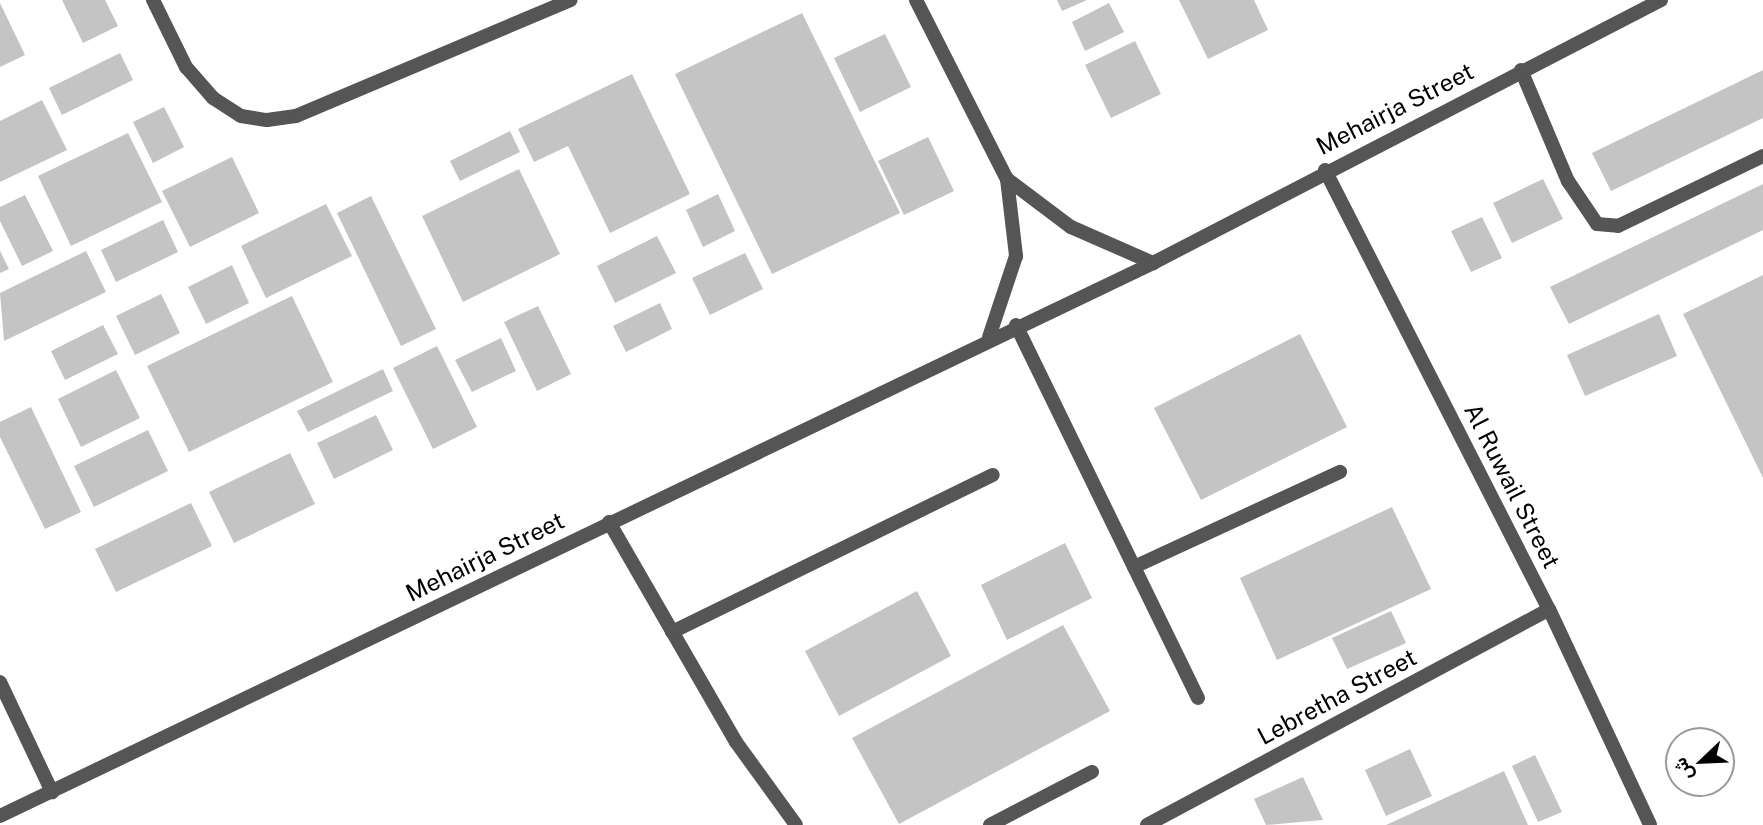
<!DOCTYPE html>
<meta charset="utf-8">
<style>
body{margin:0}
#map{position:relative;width:1763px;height:825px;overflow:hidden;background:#fff;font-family:"Public Sans",Vazirmatn,sans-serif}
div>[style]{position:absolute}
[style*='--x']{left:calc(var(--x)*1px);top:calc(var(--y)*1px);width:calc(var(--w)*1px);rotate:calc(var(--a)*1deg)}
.building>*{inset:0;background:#c4c4c4}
.service>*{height:14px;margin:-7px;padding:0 7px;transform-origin:7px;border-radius:7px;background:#555}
.minor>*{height:14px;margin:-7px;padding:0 7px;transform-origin:7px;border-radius:7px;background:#555}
.tertiary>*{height:14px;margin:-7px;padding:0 7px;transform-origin:7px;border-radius:7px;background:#555}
span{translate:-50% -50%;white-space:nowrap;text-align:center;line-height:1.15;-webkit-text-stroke:5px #fff;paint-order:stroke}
.street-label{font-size:24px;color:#000}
.north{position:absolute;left:1665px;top:727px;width:70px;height:70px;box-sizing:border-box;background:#fff;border:2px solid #999;border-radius:50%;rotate:247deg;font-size:19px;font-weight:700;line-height:28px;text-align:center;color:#000}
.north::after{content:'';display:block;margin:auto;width:24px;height:32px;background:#000;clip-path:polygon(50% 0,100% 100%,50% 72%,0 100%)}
</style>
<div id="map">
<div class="building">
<div style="clip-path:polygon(62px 0,105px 0,118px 26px,83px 43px)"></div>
<div style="clip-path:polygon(1057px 0,1087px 0,1062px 11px)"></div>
<div style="clip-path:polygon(1179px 0,1254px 0,1268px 30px,1208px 59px)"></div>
<div style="clip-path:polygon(0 3px,25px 55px,0 67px)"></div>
<div style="clip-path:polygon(1109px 3px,1124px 32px,1085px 51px,1072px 22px)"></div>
<div style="clip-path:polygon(802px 13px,900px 213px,772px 274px,675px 74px)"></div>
<div style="clip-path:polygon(885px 34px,911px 87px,860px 112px,834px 58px)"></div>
<div style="clip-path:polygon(1135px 41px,1161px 94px,1111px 118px,1085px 65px)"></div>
<div style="clip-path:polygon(120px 53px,133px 80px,62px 115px,49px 88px)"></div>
<div style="clip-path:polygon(1763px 70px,1763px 118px,1611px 191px,1592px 153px)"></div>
<div style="clip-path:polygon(632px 74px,690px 194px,610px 233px,568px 146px,534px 162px,518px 129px)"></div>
<div style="clip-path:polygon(42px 100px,67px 150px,0 182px,0 121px)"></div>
<div style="clip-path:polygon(164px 107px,184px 147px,153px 163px,133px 122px)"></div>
<div style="clip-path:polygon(510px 131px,520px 152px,460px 181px,450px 161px)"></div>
<div style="clip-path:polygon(128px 133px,162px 202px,71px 246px,38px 176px)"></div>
<div style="clip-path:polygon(928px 137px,954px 191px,904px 215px,878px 161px)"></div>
<div style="clip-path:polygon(232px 157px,259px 213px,190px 247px,162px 191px)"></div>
<div style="clip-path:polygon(519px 169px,560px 254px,463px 302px,422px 216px)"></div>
<div style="clip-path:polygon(1543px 179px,1563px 219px,1512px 243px,1493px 203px)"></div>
<div style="clip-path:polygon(1763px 184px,1763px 230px,1569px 324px,1550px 287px)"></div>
<div style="clip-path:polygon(718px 194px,735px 231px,703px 247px,686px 210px)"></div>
<div style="clip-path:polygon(25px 195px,53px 251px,22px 266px,0 221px,0 207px)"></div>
<div style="clip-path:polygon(371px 196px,436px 329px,401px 346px,337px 213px)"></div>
<div style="clip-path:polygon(326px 204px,352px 256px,266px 298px,241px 246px)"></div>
<div style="clip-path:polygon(1482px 217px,1502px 258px,1471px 272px,1451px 231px)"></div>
<div style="clip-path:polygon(163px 220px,178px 252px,116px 282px,101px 250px)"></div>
<div style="clip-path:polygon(657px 236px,676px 273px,615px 303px,597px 266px)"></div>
<div style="clip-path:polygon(0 251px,9px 269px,0 273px)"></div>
<div style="clip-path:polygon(86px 251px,106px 292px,4px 341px,0 293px)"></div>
<div style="clip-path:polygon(745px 253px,763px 289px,710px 315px,692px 278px)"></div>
<div style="clip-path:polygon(232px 265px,249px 303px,206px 324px,188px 287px)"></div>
<div style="clip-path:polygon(1763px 275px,1763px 478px,1683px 314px)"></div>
<div style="clip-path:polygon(161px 294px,180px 333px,135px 355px,116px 316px)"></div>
<div style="clip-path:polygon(292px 296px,333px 382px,189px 452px,147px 366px)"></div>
<div style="clip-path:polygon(660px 303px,672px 329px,626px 352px,613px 326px)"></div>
<div style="clip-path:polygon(538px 306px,571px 374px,537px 391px,504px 322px)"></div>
<div style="clip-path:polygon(1659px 314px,1677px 356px,1585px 396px,1567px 355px)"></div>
<div style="clip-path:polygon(103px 325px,118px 354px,65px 380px,51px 351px)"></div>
<div style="clip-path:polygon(1300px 334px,1347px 427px,1201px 500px,1154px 408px)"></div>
<div style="clip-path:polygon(501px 338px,516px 371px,472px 392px,455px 360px)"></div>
<div style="clip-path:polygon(437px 346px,477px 427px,433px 449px,393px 368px)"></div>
<div style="clip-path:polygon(383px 369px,393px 391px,308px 432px,297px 411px)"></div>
<div style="clip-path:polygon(116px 370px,140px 418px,81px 447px,58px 399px)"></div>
<div style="clip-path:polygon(31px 407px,81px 512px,45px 529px,0 437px,0 422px)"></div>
<div style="clip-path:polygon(376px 415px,393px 450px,334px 479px,317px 443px)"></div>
<div style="clip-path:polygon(148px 430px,168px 471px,94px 507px,74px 466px)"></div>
<div style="clip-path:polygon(290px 453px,315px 504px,234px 543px,209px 492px)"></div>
<div style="clip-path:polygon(191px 503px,212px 546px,116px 592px,95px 549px)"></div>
<div style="clip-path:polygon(1392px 507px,1431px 589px,1277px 660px,1240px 578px)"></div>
<div style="clip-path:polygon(1065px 543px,1092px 598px,1007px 640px,981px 585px)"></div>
<div style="clip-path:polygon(917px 591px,951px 656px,839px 716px,805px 651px)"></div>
<div style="clip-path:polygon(1391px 611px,1406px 643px,1347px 669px,1332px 638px)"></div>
<div style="clip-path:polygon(1063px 625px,1110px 711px,899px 824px,852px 738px)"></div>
<div style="clip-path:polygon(1410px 749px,1432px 796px,1386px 816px,1365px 770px)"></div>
<div style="clip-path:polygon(1535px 755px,1562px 812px,1538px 822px,1512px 766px)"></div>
<div style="clip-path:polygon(1504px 771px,1528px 825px,1386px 825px)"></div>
<div style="clip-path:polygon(1303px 777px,1323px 820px,1266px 825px,1254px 799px)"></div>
</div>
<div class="service">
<div style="--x:1521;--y:70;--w:121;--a:67.1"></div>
<div style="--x:1568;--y:181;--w:52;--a:56"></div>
<div style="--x:1597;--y:224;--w:21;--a:5"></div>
<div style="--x:1618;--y:226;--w:161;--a:-25.8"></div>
<div style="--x:1016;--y:325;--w:415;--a:64"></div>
<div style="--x:609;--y:522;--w:254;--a:60"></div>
<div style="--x:736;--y:742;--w:102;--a:54.1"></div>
<div style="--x:1134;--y:567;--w:227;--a:-24.8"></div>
<div style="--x:672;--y:632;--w:357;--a:-26.1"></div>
<div style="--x:990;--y:825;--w:115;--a:-27.5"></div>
</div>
<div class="minor">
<div style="--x:153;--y:0;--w:75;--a:63.8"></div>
<div style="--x:186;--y:67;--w:41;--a:48.9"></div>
<div style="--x:213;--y:98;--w:33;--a:33"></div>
<div style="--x:241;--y:116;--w:26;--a:9"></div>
<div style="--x:267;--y:120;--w:29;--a:-8"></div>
<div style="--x:296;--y:116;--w:298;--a:-22.9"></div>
<div style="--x:916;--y:0;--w:201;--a:63.1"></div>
<div style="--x:1007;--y:179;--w:78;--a:83.3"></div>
<div style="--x:1016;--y:256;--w:85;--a:108.4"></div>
<div style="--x:1325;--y:170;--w:493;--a:63"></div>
<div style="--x:1549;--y:609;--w:238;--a:64.9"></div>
<div style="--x:1007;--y:179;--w:80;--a:36.9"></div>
<div style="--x:1071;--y:227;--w:90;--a:23.7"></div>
<div style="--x:0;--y:682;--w:122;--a:64.7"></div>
<div style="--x:1147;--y:825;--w:456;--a:-28.2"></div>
</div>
<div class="tertiary">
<div style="--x:0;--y:816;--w:1279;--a:-25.62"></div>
<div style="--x:1153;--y:263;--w:572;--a:-27.37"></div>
</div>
<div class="street-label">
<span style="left:1395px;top:109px;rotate:-27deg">Mehairja Street</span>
<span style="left:1512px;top:486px;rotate:63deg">Al Ruwail Street</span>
<span style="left:485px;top:557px;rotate:-26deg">Mehairja Street</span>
<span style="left:1337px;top:697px;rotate:-28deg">Lebretha Street</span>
</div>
<div class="north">ش</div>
</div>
